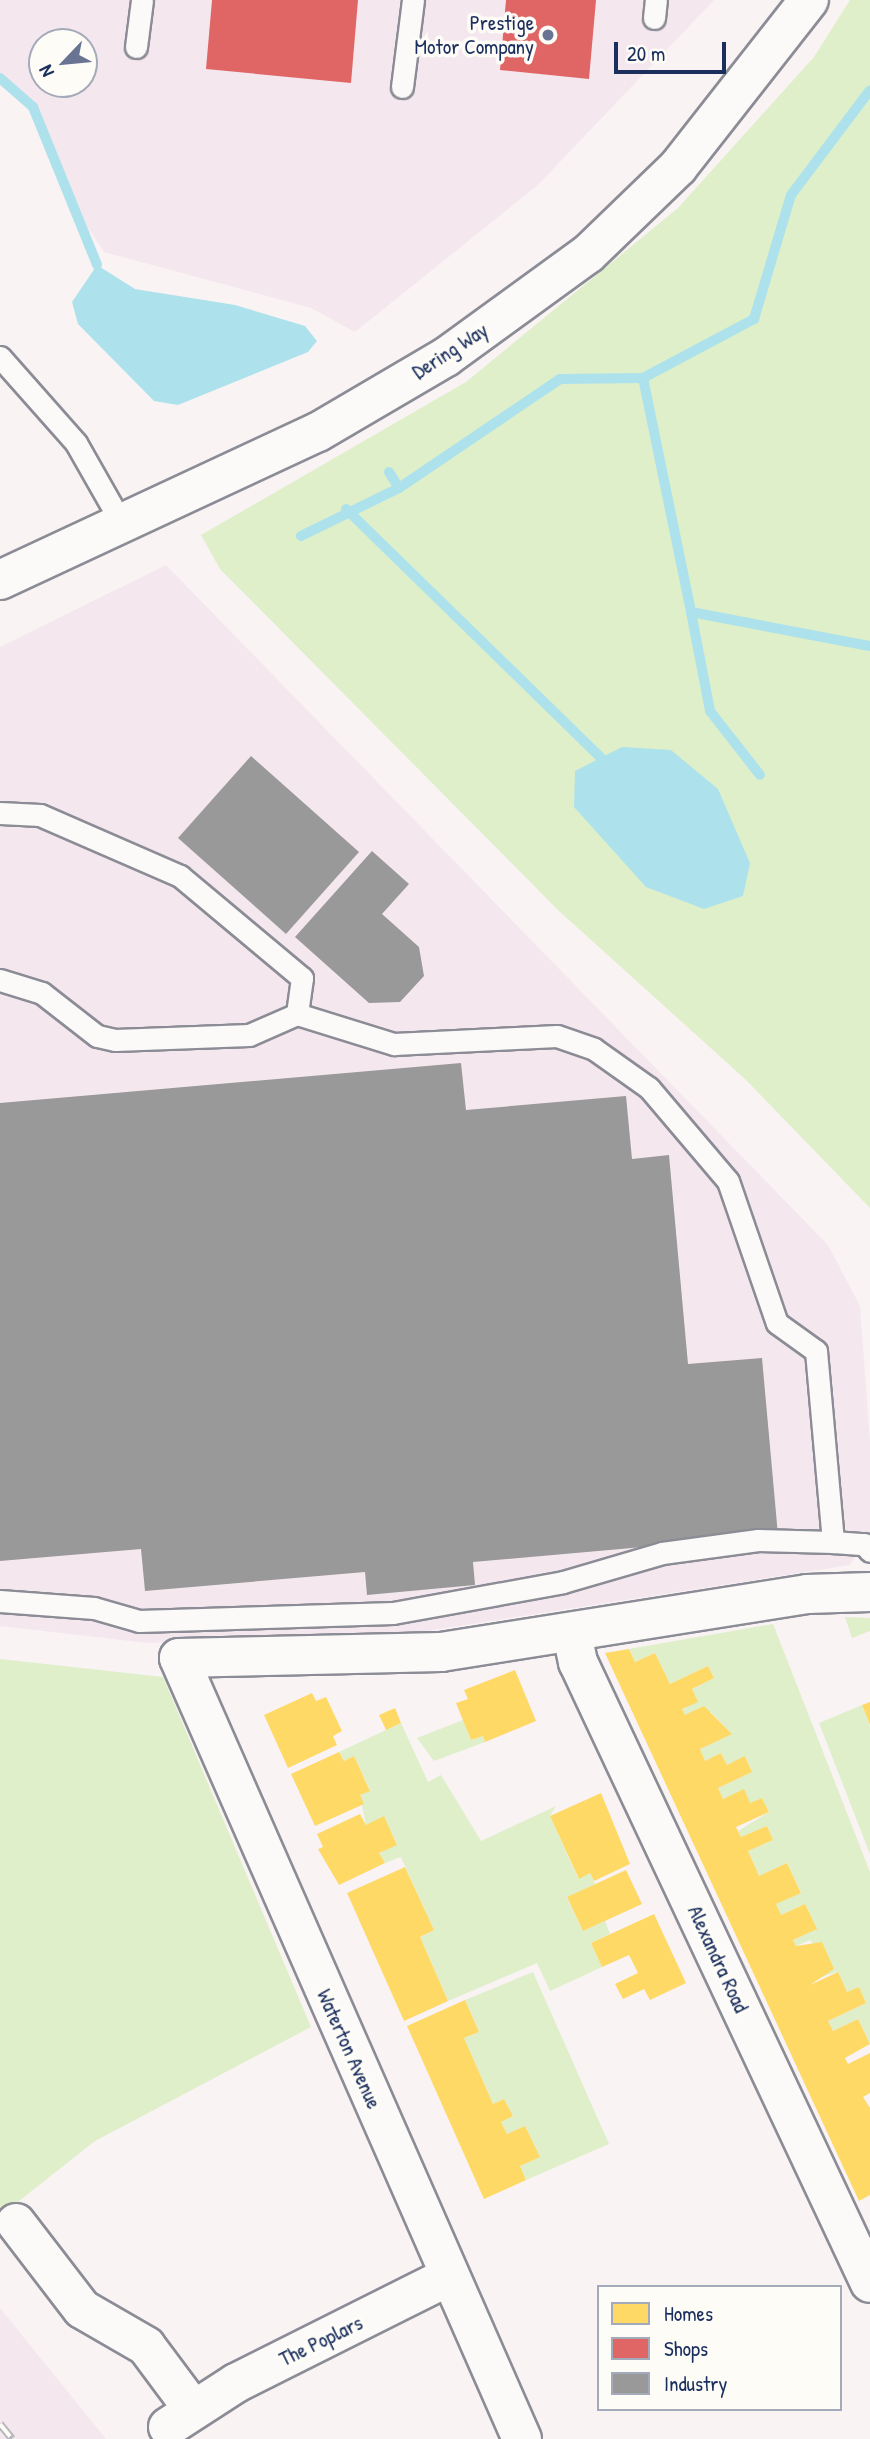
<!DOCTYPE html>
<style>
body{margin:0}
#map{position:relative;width:870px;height:2439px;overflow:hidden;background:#f9f3f4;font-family:"Patrick Hand",sans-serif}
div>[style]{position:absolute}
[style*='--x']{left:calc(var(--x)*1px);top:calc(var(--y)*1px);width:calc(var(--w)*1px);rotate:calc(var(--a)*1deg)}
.built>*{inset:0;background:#f5e7ee}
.green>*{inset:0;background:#deefc9}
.water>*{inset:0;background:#ade2ec}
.homes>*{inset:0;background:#ffd966}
.shops>*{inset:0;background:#e06666}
.industry>*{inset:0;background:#999}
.stream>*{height:10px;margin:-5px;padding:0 5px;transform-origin:5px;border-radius:5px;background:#ade2ec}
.roads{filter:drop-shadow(2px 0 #8b8c95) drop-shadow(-2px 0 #8b8c95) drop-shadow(0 2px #8b8c95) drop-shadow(0 -2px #8b8c95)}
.lane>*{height:21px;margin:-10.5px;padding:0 10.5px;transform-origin:10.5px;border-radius:10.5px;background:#fbfaf8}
.street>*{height:38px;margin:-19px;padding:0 19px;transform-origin:19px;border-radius:19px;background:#fbfaf8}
.rail>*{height:8px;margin-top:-4px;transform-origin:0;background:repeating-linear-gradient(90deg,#fdfcf7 0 16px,#b6b8bd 0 32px);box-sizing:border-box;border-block:2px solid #b6b8bd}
.dots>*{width:19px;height:19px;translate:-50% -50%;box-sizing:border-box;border:4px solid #fdfcf7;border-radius:50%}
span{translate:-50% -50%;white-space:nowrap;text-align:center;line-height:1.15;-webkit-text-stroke:7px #fdfcf7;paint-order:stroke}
.poi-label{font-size:21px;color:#1b2f5e}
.right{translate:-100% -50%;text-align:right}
.street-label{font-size:21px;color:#1b2f5e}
.legend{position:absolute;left:597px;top:2285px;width:245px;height:126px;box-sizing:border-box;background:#fdfcf7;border:2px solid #a3aaba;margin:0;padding:9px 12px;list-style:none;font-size:21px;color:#1b2f5e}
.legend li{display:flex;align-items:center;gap:14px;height:35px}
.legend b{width:35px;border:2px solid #a3aaba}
.north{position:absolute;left:28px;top:28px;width:70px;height:70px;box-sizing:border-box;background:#fdfcf7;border:2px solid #a3aaba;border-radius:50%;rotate:244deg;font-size:19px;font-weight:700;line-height:28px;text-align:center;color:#1b2f5e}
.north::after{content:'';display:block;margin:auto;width:24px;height:32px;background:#697492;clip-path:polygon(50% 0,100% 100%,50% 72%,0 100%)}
.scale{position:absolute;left:614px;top:42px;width:112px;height:32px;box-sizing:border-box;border:4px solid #1b2f5e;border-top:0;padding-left:9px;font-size:21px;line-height:24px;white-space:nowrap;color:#1b2f5e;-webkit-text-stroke:5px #fdfcf7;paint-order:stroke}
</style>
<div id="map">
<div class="built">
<div style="clip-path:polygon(evenodd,0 0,714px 0,538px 185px,355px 332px,311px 308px,104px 252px,70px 201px,33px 107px,0 78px,0 0,42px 42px,84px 42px,84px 84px,42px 84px,42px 42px)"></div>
<div style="clip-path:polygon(166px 565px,828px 1245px,860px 1306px,870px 1442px,870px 1534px,850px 1565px,401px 1635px,148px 1643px,0 1626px,0 647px)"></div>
<div style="clip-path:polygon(0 2308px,106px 2439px,0 2439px)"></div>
</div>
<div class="green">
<div style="clip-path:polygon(850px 0,870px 0,870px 1208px,745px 1079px,559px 911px,220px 569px,201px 535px,466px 382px,678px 208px,814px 57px)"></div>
<div style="clip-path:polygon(845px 1617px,870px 1618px,870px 1631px,852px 1638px)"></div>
<div style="clip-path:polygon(773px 1624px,870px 1872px,870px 2044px,858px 2019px,833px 2031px,828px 2021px,866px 2003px,859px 1987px,847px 1992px,837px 1972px,809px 1981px,834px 1969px,810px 1940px,796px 1946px,793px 1940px,816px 1929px,805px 1904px,781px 1915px,776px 1904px,801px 1892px,787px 1863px,759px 1876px,748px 1851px,773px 1840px,767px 1826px,741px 1837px,738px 1831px,769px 1812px,762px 1798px,750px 1803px,743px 1790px,723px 1799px,718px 1788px,752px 1772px,746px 1757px,727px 1765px,721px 1753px,705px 1761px,700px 1749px,731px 1733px,711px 1712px,685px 1715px,682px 1709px,697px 1702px,692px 1689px,714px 1678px,708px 1666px,670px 1684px,655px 1653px,635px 1662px,629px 1649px)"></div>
<div style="clip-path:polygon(0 1659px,163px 1677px,311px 2027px,95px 2141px,0 2216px)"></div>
<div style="clip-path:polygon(862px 1705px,870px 1726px,870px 1854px,819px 1723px)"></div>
<div style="clip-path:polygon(463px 1720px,471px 1740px,483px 1736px,485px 1742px,434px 1761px,417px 1738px)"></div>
<div style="clip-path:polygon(401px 1723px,428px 1782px,441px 1775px,481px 1841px,556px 1806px,550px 1816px,578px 1878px,590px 1873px,595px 1884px,567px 1898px,583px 1931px,605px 1921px,610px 1934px,591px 1943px,602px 1967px,550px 1991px,537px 1963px,448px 2001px,420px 1937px,434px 1930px,401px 1857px,385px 1863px,379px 1853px,397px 1844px,384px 1817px,366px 1825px,360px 1795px,370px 1790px,354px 1756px,344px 1761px,339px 1752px)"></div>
<div style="clip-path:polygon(533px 1972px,609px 2144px,526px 2180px,520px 2166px,539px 2156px,525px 2126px,507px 2134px,501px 2122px,513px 2116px,504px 2099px,493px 2104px,464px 2038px,479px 2032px,465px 2000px)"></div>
</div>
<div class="water">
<div style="clip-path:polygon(97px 265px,135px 289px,235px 305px,305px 326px,317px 341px,308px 352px,178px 405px,154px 401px,78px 324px,72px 302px)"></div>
<div style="clip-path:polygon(622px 747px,671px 750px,718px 789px,750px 863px,743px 896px,704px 909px,646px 887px,574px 807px,575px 771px)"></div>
</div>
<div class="homes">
<div style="clip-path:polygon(629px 1649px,635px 1662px,655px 1653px,670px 1684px,708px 1666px,714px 1678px,692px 1689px,698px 1702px,682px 1709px,685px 1715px,704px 1706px,732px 1734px,700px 1749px,705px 1761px,721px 1753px,727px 1765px,745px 1756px,752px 1772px,718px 1788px,723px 1799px,744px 1789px,750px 1803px,762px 1798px,769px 1812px,736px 1827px,741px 1837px,767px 1826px,773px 1840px,748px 1851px,759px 1876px,787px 1863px,801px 1893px,776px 1904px,781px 1915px,805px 1904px,817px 1929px,793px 1940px,796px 1946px,822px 1942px,834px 1969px,810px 1985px,838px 1972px,847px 1992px,859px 1987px,866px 2003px,828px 2021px,833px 2031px,858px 2019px,870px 2044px,845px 2058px,848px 2064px,870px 2053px,870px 2093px,863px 2097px,870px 2108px,870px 2195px,859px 2201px,605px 1653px)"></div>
<div style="clip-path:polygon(515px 1670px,536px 1721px,485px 1742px,483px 1736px,471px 1740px,456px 1703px,468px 1699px,464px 1690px)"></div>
<div style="clip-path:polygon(312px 1693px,316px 1701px,326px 1697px,342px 1731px,333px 1736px,337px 1745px,288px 1768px,264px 1715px)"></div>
<div style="clip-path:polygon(870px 1702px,870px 1725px,862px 1705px)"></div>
<div style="clip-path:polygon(395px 1708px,401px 1723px,386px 1730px,379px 1715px)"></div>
<div style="clip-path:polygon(339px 1752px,344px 1761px,354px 1756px,370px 1791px,360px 1795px,364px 1804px,315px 1826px,291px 1774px)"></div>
<div style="clip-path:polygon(601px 1793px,630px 1864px,594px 1881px,590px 1873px,579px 1879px,550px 1816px)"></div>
<div style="clip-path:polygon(360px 1814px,366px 1825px,384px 1816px,397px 1845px,379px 1853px,385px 1863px,339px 1885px,318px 1849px,323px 1847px,317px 1834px)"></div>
<div style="clip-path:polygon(405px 1867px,434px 1930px,420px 1937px,448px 2001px,404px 2021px,347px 1893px)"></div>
<div style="clip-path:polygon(626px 1870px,642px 1904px,583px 1931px,567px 1897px)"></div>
<div style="clip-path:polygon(654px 1914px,686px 1983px,650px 2000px,644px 1989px,623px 1999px,615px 1984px,638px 1973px,629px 1955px,602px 1967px,591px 1943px)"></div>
<div style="clip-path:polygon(465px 2000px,479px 2032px,464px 2038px,493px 2104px,504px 2099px,513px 2116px,501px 2122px,507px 2134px,525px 2126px,540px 2157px,520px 2166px,526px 2180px,484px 2199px,407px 2026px)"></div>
</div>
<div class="shops">
<div style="clip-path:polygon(212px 0,358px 0,351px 83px,206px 69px)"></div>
<div style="clip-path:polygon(506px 0,596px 0,589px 79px,500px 70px)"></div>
</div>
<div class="industry">
<div style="clip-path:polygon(251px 756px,359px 852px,286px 934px,178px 838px)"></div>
<div style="clip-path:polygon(372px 851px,409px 884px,382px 914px,419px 947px,424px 976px,400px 1002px,369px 1003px,295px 937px)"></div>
<div style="clip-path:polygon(461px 1063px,466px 1110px,626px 1096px,632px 1159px,669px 1155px,688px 1364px,762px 1358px,778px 1535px,473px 1562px,475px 1585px,367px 1595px,365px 1572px,145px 1591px,141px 1549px,0 1561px,0 1103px)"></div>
</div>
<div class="stream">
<div style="--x:0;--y:78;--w:44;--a:41.3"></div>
<div style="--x:33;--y:107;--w:170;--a:67.9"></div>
<div style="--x:643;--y:378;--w:239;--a:78.4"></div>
<div style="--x:691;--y:612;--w:182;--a:10.8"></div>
<div style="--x:389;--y:472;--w:19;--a:58"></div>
<div style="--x:346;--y:509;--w:356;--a:44.3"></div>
<div style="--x:301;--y:536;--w:109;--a:-26.1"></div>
<div style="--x:399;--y:488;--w:194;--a:-34.1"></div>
<div style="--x:560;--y:379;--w:83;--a:-0.7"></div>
<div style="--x:643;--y:378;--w:126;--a:-28"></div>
<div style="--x:754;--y:319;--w:129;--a:-73.4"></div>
<div style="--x:791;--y:195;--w:131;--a:-53"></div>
<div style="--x:691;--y:612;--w:101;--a:79.1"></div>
<div style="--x:710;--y:711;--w:81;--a:52"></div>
</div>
<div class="roads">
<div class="lane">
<div style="--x:654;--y:18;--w:18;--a:-84"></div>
<div style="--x:136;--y:47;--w:47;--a:-82.7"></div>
<div style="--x:402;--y:87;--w:88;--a:-82.8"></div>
<div style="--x:0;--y:357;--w:115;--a:48.5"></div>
<div style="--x:76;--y:443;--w:93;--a:60.4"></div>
<div style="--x:0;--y:813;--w:40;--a:2.9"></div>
<div style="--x:40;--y:815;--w:153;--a:23.5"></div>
<div style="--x:180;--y:876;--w:159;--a:39.9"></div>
<div style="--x:302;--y:978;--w:36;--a:98"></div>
<div style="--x:297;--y:1014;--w:52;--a:156.4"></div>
<div style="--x:249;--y:1035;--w:134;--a:177.9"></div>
<div style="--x:115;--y:1040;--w:18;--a:-167"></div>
<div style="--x:97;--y:1036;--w:70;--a:-142"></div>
<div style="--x:42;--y:993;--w:44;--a:-162.8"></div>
<div style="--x:297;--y:1014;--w:102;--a:17.2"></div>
<div style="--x:394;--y:1044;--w:163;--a:-2.8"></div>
<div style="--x:557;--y:1036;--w:39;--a:19"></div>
<div style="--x:594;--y:1049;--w:67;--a:35.3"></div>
<div style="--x:649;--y:1088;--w:122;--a:49.7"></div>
<div style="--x:728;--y:1181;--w:150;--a:71"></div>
<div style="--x:777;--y:1323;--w:48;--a:35.7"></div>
<div style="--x:816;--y:1351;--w:192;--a:84.9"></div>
<div style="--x:833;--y:1542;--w:31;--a:4"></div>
<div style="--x:864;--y:1544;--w:9;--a:49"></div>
<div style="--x:0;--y:1601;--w:94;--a:4.3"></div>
<div style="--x:94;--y:1608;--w:47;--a:16.1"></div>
<div style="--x:139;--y:1621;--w:254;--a:-1.8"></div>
<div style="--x:393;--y:1613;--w:173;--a:-10.3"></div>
<div style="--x:563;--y:1582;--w:103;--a:-16.3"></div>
<div style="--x:662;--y:1553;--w:97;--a:-7.7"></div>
<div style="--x:758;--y:1540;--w:75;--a:1.5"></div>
</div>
<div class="street">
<div style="--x:0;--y:580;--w:351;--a:-25"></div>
<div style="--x:318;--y:432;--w:148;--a:-30.4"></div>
<div style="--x:446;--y:357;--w:175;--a:-36"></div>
<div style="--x:588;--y:254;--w:125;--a:-44"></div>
<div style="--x:678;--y:167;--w:212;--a:-51.9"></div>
<div style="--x:572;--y:1634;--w:29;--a:78"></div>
<div style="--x:578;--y:1662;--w:686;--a:64.82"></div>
<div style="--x:16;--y:2223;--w:108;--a:52.5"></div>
<div style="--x:82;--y:2309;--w:74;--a:30"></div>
<div style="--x:146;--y:2346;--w:79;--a:53.3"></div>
<div style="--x:168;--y:2427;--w:81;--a:-32.9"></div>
<div style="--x:236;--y:2383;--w:239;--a:-26.6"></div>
<div style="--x:522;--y:2439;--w:853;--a:-113.71"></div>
<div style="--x:179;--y:1658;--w:262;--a:-1.3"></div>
<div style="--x:441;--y:1652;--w:371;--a:-9"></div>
<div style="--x:807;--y:1594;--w:63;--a:-1.8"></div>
</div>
</div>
<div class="rail">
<div style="--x:0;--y:2424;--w:19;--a:51"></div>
</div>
<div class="dots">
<div style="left:548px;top:35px;background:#697492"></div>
</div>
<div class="poi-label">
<span class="right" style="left:534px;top:35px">Prestige<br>Motor Company</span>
</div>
<div class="street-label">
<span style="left:450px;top:351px;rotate:-33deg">Dering Way</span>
<span style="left:718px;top:1959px;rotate:65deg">Alexandra Road</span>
<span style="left:349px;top:2049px;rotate:66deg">Waterton Avenue</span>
<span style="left:321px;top:2341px;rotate:-26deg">The Poplars</span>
</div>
<ul class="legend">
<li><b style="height:19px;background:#ffd966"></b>Homes</li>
<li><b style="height:19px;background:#e06666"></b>Shops</li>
<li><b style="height:19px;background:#999"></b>Industry</li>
</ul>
<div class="north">N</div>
<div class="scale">20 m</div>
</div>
